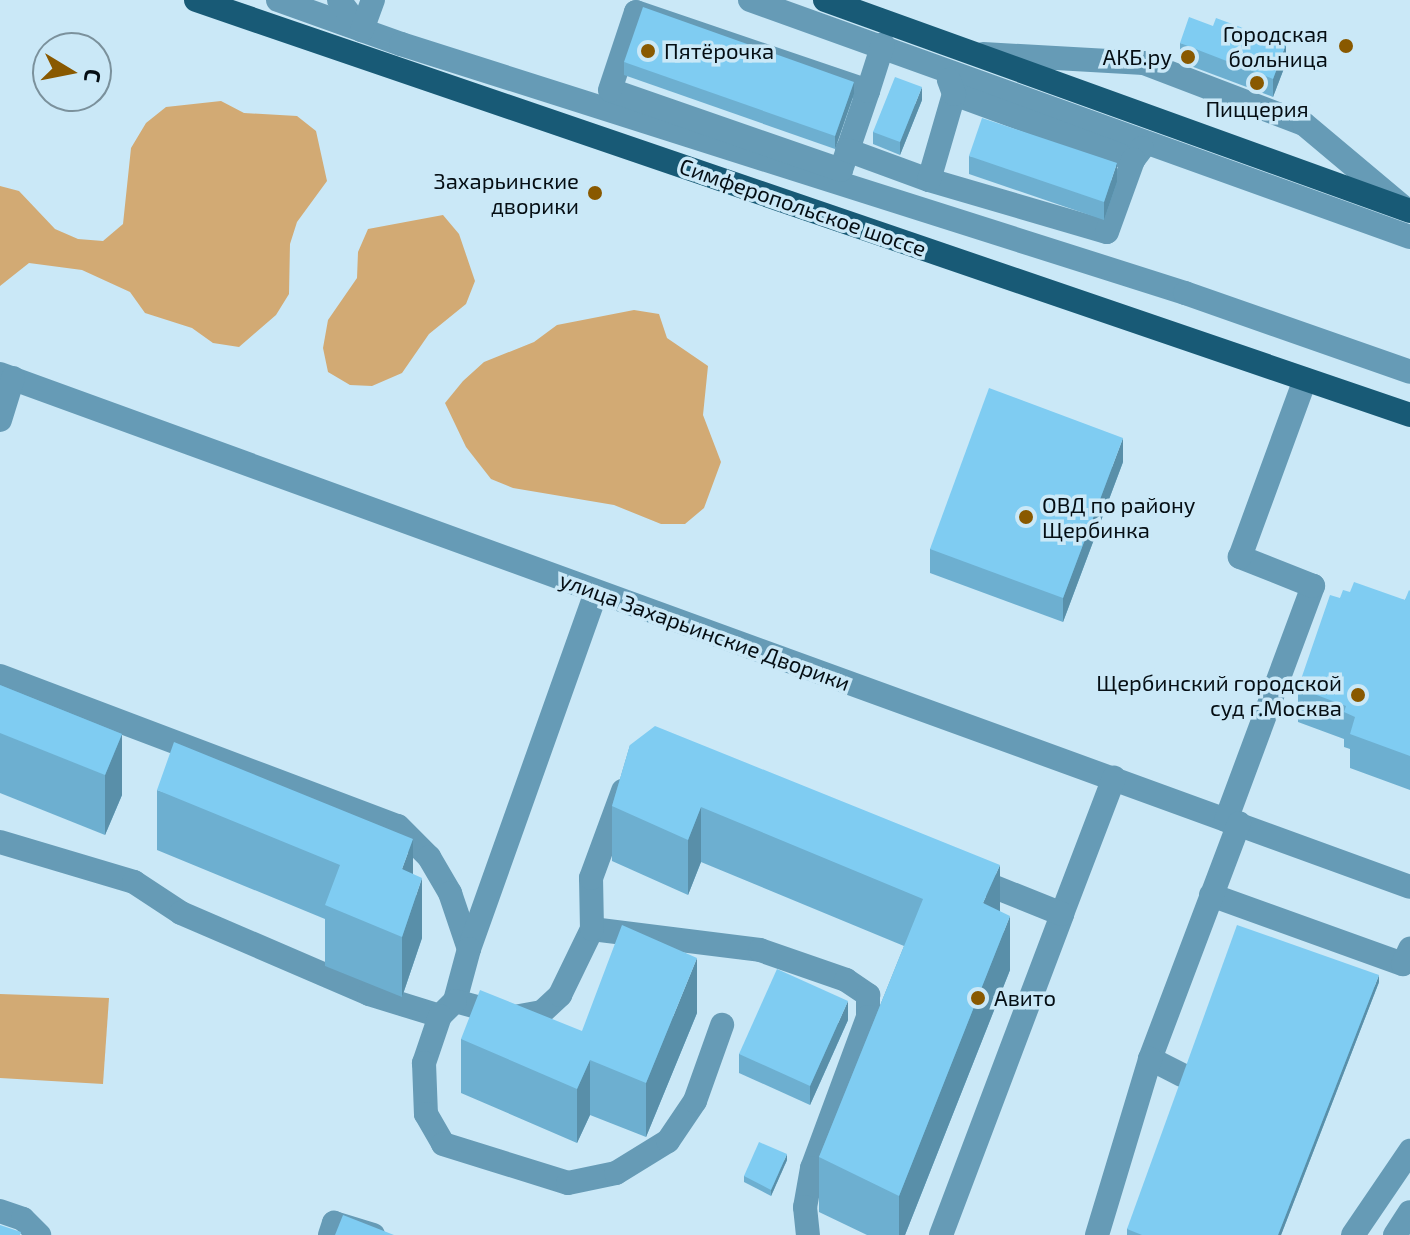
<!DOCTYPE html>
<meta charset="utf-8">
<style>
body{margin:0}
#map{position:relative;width:1410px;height:1235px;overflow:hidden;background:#cae8f7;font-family:"Exo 2",sans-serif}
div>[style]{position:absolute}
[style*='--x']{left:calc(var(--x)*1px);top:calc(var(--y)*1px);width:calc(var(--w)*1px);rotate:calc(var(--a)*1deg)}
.green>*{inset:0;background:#d2aa74}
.minor>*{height:24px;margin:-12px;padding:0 12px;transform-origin:12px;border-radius:12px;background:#669bb6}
.major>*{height:24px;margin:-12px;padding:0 12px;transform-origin:12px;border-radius:12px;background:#185a76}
.wall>*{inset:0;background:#6dafd0}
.shaded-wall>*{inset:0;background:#598fa9}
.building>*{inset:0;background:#7fccf2}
.dots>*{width:22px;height:22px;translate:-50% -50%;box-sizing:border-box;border:4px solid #cae8f7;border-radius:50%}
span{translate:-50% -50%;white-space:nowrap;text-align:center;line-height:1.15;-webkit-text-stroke:7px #cae8f7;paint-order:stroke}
.poi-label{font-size:22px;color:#050e14}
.right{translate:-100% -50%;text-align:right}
.left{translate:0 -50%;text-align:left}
.street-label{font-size:22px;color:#050e14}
.north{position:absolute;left:32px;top:32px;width:80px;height:80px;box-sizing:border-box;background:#cae8f7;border:2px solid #7b919c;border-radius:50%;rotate:100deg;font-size:22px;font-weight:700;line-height:32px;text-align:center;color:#050e14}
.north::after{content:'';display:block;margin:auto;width:28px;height:36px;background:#895900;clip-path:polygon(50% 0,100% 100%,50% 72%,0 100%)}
</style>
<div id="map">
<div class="green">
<div style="clip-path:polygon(221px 101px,244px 113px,297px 116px,316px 131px,327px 181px,297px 222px,290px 244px,289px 294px,276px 315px,239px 347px,213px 343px,192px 328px,145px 313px,130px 292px,82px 270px,29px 263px,0 286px,0 186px,19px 191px,55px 229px,78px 239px,103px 241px,123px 224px,131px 148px,146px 123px,166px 107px)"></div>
<div style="clip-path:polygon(443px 215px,459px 234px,475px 281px,466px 304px,429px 334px,402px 373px,372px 386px,350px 385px,328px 372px,323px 348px,328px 320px,357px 278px,358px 252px,368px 229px)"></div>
<div style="clip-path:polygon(634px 310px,659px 314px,667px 338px,708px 366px,703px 415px,721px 462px,704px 508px,685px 524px,661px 524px,614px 505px,513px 488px,491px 479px,466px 447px,445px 403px,463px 381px,484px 362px,534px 342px,557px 325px)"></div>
<div style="clip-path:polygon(0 994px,109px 998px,103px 1084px,0 1078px)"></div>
</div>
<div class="minor">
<div style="--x:278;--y:0;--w:131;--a:19.7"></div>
<div style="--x:401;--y:44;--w:823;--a:17.62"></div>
<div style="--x:1185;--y:293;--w:238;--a:19.3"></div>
<div style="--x:339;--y:0;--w:38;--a:53"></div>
<div style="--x:750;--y:0;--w:701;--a:19.75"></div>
<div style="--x:636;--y:12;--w:245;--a:18.8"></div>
<div style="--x:868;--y:91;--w:83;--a:108.9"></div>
<div style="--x:841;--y:170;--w:244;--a:-160.9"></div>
<div style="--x:610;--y:90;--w:82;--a:-71.6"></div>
<div style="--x:362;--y:30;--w:32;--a:-70"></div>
<div style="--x:983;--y:54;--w:161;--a:3.2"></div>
<div style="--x:1144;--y:63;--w:171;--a:20.9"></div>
<div style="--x:1304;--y:124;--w:131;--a:40"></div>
<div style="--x:868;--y:91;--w:49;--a:-72.3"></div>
<div style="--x:954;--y:94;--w:191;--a:20.2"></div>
<div style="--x:1133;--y:160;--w:15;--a:-53"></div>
<div style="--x:847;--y:150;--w:87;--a:20.1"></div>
<div style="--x:929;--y:180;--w:185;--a:16.3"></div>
<div style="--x:1107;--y:232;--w:77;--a:-70.1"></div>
<div style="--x:929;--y:180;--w:90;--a:-73.8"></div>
<div style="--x:954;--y:94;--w:15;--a:-110"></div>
<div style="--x:0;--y:374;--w:1500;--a:19.99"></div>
<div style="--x:0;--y:420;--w:44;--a:-72.8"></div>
<div style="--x:0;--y:676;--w:425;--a:20.7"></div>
<div style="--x:398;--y:826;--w:44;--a:45"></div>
<div style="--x:429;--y:857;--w:42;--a:59.7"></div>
<div style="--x:450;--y:893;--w:59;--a:71.3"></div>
<div style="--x:469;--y:949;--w:379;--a:-70.4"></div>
<div style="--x:1226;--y:820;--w:250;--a:-69.6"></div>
<div style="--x:1313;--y:586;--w:79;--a:-158.3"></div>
<div style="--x:1240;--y:557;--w:189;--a:-69.9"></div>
<div style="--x:0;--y:842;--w:140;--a:16.6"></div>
<div style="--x:134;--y:882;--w:56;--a:33.4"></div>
<div style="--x:181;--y:913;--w:205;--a:23.3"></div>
<div style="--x:369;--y:994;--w:74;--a:17.2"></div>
<div style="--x:1211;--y:895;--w:204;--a:19.8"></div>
<div style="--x:1403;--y:964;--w:17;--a:-65"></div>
<div style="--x:1062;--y:914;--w:146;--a:-69.1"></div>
<div style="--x:592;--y:929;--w:169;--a:7.1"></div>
<div style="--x:760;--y:950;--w:91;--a:19.2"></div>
<div style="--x:846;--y:980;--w:27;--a:34"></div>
<div style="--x:868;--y:995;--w:22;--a:90"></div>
<div style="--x:868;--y:1017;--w:161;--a:110.3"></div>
<div style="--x:812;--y:1168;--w:40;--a:100"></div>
<div style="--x:805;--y:1207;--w:28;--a:84"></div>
<div style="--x:469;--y:949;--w:54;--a:105.1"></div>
<div style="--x:455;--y:1001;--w:61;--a:15.2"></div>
<div style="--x:514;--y:1017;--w:28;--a:-10"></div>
<div style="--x:542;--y:1012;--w:25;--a:-43"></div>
<div style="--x:560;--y:995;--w:73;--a:-64.1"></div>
<div style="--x:592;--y:929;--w:51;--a:-91.1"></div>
<div style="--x:591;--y:878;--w:93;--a:-69.8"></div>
<div style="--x:455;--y:1001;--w:21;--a:135"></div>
<div style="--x:440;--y:1016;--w:50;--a:108.8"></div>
<div style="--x:424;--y:1063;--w:51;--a:87.8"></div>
<div style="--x:426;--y:1114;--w:34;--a:60"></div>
<div style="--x:443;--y:1144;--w:131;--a:17.3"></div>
<div style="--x:568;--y:1183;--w:49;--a:-11.8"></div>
<div style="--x:616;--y:1173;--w:61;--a:-31.6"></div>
<div style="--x:668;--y:1141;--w:48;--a:-56"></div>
<div style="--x:695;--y:1101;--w:81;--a:-70.4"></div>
<div style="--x:1182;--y:1075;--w:36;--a:-153"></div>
<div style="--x:1150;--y:1059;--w:252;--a:-69.3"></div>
<div style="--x:0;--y:1211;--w:24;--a:19"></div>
<div style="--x:23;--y:1219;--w:23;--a:45"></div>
<div style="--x:330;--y:1235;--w:13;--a:-72"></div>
<div style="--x:334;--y:1223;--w:41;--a:17.1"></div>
<div style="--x:941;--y:1235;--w:343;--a:-69.3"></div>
<div style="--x:1062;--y:914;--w:99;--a:-158.1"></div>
<div style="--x:1097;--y:1235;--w:184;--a:-73.2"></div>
<div style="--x:1353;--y:1235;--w:102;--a:-55.8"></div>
<div style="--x:1395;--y:1235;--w:27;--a:-57"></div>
</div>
<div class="major">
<div style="--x:196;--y:0;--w:1283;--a:18.87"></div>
<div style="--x:825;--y:0;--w:622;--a:19.83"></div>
</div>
<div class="wall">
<div style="clip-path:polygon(1180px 43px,1286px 63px,1273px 97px,1180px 62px)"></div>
<div style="clip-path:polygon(624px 62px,854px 94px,835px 149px,624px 75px)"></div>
<div style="clip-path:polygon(922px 100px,900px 155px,873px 144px,873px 132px)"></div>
<div style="clip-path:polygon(969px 156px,1117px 182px,1104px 220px,969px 174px)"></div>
<div style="clip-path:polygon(1123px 462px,1063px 622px,930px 573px,930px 549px)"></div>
<div style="clip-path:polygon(1410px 591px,1410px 790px,1350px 768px,1350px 749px,1344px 747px,1344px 739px,1298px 722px,1298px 688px,1340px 598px,1350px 592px,1405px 600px)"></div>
<div style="clip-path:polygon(0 685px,122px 734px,122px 795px,105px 835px,0 793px)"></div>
<div style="clip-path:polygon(630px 745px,1000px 911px,1010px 970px,905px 1235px,867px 1235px,819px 1212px,819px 1157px,904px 946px,701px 862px,688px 895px,612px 861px,612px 806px)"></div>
<div style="clip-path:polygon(157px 790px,413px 874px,422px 938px,402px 997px,325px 966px,325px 919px,157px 850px)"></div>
<div style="clip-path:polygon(1379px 982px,1281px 1235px,1127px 1235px,1127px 1229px)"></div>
<div style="clip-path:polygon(697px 1013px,646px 1137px,590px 1115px,577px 1143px,461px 1093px,461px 1039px,582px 1031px)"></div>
<div style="clip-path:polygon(848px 1020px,810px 1105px,739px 1073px,739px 1054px)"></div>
<div style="clip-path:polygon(787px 1160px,771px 1196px,744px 1182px,744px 1176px)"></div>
</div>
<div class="shaded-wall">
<div style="clip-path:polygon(1286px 44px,1286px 63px,1273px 97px,1273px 79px)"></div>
<div style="clip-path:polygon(854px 82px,854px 94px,835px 149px,835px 136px)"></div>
<div style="clip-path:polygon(922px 87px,922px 100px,900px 155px,900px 142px)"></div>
<div style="clip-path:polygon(1117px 163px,1117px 182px,1104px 220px,1104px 202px)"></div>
<div style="clip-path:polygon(1123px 438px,1123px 462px,1063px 622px,1063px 598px)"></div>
<div style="clip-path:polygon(122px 734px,122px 795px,105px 835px,105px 775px)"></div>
<div style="clip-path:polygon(701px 807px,701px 862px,688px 895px,688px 840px)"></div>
<div style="clip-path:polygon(413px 839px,413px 899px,402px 869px)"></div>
<div style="clip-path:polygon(1000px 865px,1000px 920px,983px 903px)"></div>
<div style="clip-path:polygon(422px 878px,422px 938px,402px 997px,402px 937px)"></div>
<div style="clip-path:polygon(1010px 916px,1010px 970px,905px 1235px,899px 1235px,899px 1196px)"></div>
<div style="clip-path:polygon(697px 958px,697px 1013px,646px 1137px,646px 1083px)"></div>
<div style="clip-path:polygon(1379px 975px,1379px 982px,1281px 1235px,1278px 1235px)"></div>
<div style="clip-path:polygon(848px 1001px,848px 1020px,810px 1105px,810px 1086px)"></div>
<div style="clip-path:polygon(590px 1060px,590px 1115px,577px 1143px,577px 1089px)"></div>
<div style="clip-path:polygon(787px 1154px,787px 1160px,771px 1196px,771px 1190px)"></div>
</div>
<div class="building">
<div style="clip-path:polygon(643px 7px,854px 82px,835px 136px,624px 62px)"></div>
<div style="clip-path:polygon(1189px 17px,1213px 26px,1216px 18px,1286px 44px,1273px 79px,1180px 43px)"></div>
<div style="clip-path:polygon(895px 77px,922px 87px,900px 142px,873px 132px)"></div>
<div style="clip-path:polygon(982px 118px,1117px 163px,1104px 202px,969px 156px)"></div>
<div style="clip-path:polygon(989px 388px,1123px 438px,1063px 598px,930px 549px)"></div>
<div style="clip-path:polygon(1354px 582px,1405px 600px,1409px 590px,1410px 591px,1410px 756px,1350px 734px,1355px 717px,1344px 712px,1346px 706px,1298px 688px,1330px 595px,1340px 598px,1343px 590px,1350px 592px)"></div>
<div style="clip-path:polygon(0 685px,122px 734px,105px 775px,0 733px)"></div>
<div style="clip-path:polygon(655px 726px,1000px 865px,983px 903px,1010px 916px,899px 1196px,819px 1157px,923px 899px,701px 807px,688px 840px,612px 806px,630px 745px)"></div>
<div style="clip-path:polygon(174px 742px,413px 839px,402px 869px,422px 878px,402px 937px,325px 905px,340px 865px,157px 790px)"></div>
<div style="clip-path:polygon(622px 925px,697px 958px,646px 1083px,590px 1060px,577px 1089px,461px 1039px,480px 990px,582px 1031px)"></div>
<div style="clip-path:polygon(1237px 925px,1379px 975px,1278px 1235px,1142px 1235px,1127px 1229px)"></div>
<div style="clip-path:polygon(777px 969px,848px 1001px,810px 1086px,739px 1054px)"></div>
<div style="clip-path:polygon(759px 1142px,787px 1154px,771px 1190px,744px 1176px)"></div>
<div style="clip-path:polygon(343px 1215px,394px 1235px,335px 1235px)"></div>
<div style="clip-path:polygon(0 1225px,21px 1232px,20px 1235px,0 1235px)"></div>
</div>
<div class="dots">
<div style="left:1346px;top:46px;background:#895900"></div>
<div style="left:648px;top:51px;background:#895900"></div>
<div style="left:1188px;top:57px;background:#895900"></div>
<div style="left:1257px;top:83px;background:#895900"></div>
<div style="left:595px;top:193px;background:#895900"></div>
<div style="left:1026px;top:517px;background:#895900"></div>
<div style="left:1358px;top:695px;background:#895900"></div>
<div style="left:978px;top:998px;background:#895900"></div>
</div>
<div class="poi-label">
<span class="right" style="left:1328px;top:46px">Городская<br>больница</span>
<span class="left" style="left:664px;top:51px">Пятёрочка</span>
<span class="right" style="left:1172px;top:57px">АКБ.ру</span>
<span style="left:1257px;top:109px">Пиццерия</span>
<span class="right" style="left:579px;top:193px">Захарьинские<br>дворики</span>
<span class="left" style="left:1042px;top:517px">ОВД по району<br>Щербинка</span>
<span class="right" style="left:1342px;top:695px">Щербинский городской<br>суд г.Москва</span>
<span class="left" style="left:994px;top:998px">Авито</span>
</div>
<div class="street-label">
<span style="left:803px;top:207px;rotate:19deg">Симферопольское шоссе</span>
<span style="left:705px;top:631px;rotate:20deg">улица Захарьинские Дворики</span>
</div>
<div class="north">С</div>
</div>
